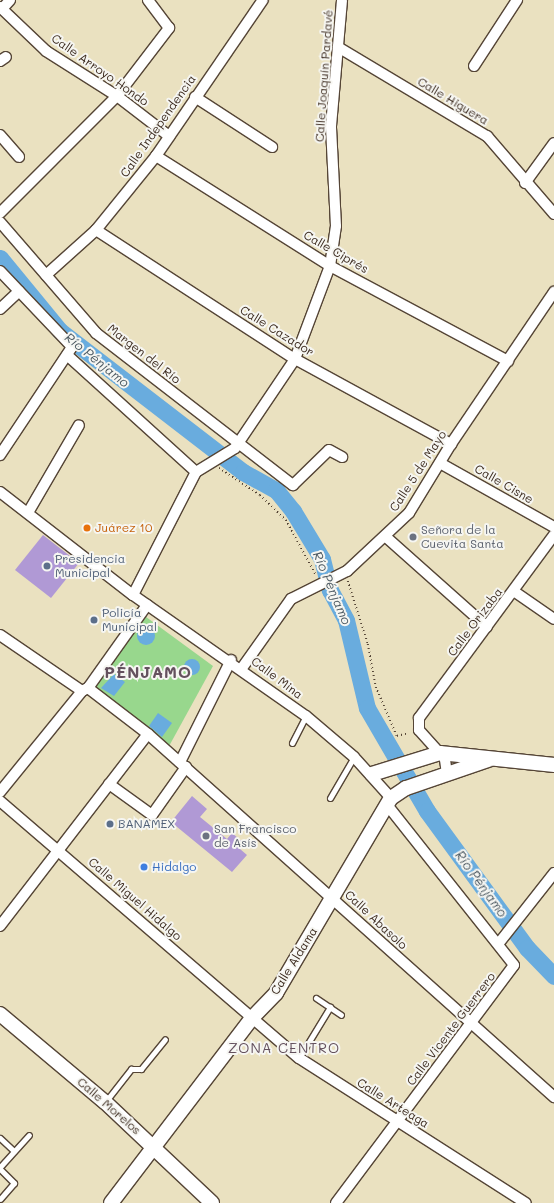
<!DOCTYPE html>
<meta charset="utf-8">
<style>
body{margin:0}
#map{position:relative;width:554px;height:1203px;overflow:hidden;background:#eae1c0;font-family:Mali,sans-serif}
div>[style]{position:absolute}
[style*='--x']{left:calc(var(--x)*1px);top:calc(var(--y)*1px);width:calc(var(--w)*1px);rotate:calc(var(--a)*1deg)}
.green>*{inset:0;background:#98d78d}
.water>*{inset:0;background:#69acde}
.round{border-radius:50%}
.river>*{height:17px;margin:-8.5px;padding:0 8.5px;transform-origin:8.5px;border-radius:8.5px;background:#69acde}
.building>*{inset:0;background:#b099d5}
.path>*{height:1.5px;margin-top:-0.75px;transform-origin:0;background:repeating-linear-gradient(90deg,#554536 0 1px,transparent 0 4px)}
.roads{filter:drop-shadow(1px 0 #554536) drop-shadow(-1px 0 #554536) drop-shadow(0 1px #554536) drop-shadow(0 -1px #554536)}
.lane>*{height:5px;margin:-2.5px;padding:0 2.5px;transform-origin:2.5px;border-radius:2.5px;background:#fff}
.street>*{height:10px;margin:-5px;padding:0 5px;transform-origin:5px;border-radius:5px;background:#fff}
.secondary>*{height:14px;margin:-7px;padding:0 7px;transform-origin:7px;border-radius:7px;background:#fff}
.dots>*{width:11px;height:11px;translate:-50% -50%;box-sizing:border-box;border:2px solid #f6f6f2;border-radius:50%}
span{translate:-50% -50%;white-space:nowrap;text-align:center;line-height:1.15;-webkit-text-stroke:4px #f6f6f2;paint-order:stroke}
.street-label{font-size:12px;color:#3b2a1e}
.food-label{font-size:12px;color:#c56008}
.left{translate:0 -50%;text-align:left}
.worship-label{font-size:12px;color:#5b616d}
.service-label{font-size:12px;color:#4e5e75}
.shop-label{font-size:12px;color:#366cbe}
.water-label{font-size:13px;color:#4b5861;font-style:italic}
.quarter-label{font-size:14px;color:#64515e;letter-spacing:1px}
.district-label{font-size:16px;color:#64515e;font-weight:700;letter-spacing:1px}
</style>
<div id="map">
<div class="green">
<div style="clip-path:polygon(142px 614px,213px 666px,168px 748px,91px 690px)"></div>
</div>
<div class="water">
<div class="round" style="left:137px;top:627px;width:18px;height:18px"></div>
<div class="round" style="left:184px;top:659px;width:16px;height:16px"></div>
<div style="clip-path:polygon(114px 674px,125px 682px,114px 696px,101px 688px)"></div>
<div style="clip-path:polygon(158px 713px,172px 723px,162px 737px,149px 726px)"></div>
</div>
<div class="river">
<div style="--x:0;--y:258;--w:94;--a:50.6"></div>
<div style="--x:60;--y:331;--w:231;--a:37.6"></div>
<div style="--x:243;--y:472;--w:38;--a:29"></div>
<div style="--x:276;--y:490;--w:27;--a:51"></div>
<div style="--x:293;--y:511;--w:56;--a:58.9"></div>
<div style="--x:322;--y:559;--w:32;--a:76"></div>
<div style="--x:330;--y:590;--w:34;--a:62"></div>
<div style="--x:346;--y:620;--w:90;--a:76.6"></div>
<div style="--x:367;--y:708;--w:119;--a:59.8"></div>
<div style="--x:427;--y:811;--w:170;--a:53.9"></div>
<div style="--x:527;--y:948;--w:39;--a:46"></div>
</div>
<div class="building">
<div style="clip-path:polygon(43px 535px,79px 563px,51px 598px,15px 570px)"></div>
<div style="clip-path:polygon(192px 796px,207px 809px,200px 817px,227px 839px,232px 833px,245px 844px,240px 849px,247px 855px,232px 872px,171px 822px)"></div>
</div>
<div class="path">
<div style="--x:219;--y:468;--w:49;--a:33.4"></div>
<div style="--x:260;--y:495;--w:36;--a:44"></div>
<div style="--x:286;--y:520;--w:63;--a:61.4"></div>
<div style="--x:348;--y:581;--w:66;--a:72.4"></div>
<div style="--x:368;--y:644;--w:44;--a:79.5"></div>
<div style="--x:376;--y:687;--w:53;--a:66.8"></div>
<div style="--x:397;--y:736;--w:12;--a:-14"></div>
</div>
<div class="roads">
<div class="lane">
<div style="--x:292;--y:743;--w:30;--a:-63"></div>
<div style="--x:330;--y:798;--w:48;--a:-59.7"></div>
<div style="--x:316;--y:998;--w:30;--a:34"></div>
<div style="--x:299;--y:1058;--w:60;--a:-58.7"></div>
<div style="--x:106;--y:1101;--w:41;--a:-52"></div>
<div style="--x:131;--y:1069;--w:10;--a:0"></div>
<div style="--x:141;--y:1069;--w:38;--a:-51"></div>
<div style="--x:0;--y:1138;--w:19;--a:43"></div>
<div style="--x:0;--y:1167;--w:43;--a:-47.8"></div>
<div style="--x:0;--y:1169;--w:20;--a:45"></div>
<div style="--x:14;--y:1183;--w:21;--a:131"></div>
</div>
<div class="street">
<div style="--x:0;--y:7;--w:64;--a:43.7"></div>
<div style="--x:46;--y:51;--w:84;--a:32.4"></div>
<div style="--x:117;--y:96;--w:66;--a:37.6"></div>
<div style="--x:2;--y:9;--w:12;--a:-48"></div>
<div style="--x:338;--y:47;--w:174;--a:30.9"></div>
<div style="--x:487;--y:136;--w:103;--a:49.3"></div>
<div style="--x:0;--y:61;--w:7;--a:-34"></div>
<div style="--x:474;--y:66;--w:79;--a:-56.9"></div>
<div style="--x:195;--y:97;--w:92;--a:33"></div>
<div style="--x:0;--y:135;--w:29;--a:49"></div>
<div style="--x:156;--y:156;--w:206;--a:32.3"></div>
<div style="--x:330;--y:266;--w:202;--a:28.1"></div>
<div style="--x:525;--y:183;--w:49;--a:-54.1"></div>
<div style="--x:0;--y:213;--w:165;--a:-45"></div>
<div style="--x:117;--y:96;--w:86;--a:-52.6"></div>
<div style="--x:169;--y:28;--w:35;--a:-127"></div>
<div style="--x:0;--y:222;--w:147;--a:49.1"></div>
<div style="--x:96;--y:333;--w:249;--a:37.7"></div>
<div style="--x:293;--y:485;--w:50;--a:-44.2"></div>
<div style="--x:329;--y:450;--w:15;--a:28"></div>
<div style="--x:96;--y:230;--w:237;--a:33"></div>
<div style="--x:295;--y:359;--w:178;--a:28.6"></div>
<div style="--x:0;--y:271;--w:105;--a:46.5"></div>
<div style="--x:72;--y:347;--w:130;--a:123.7"></div>
<div style="--x:46;--y:275;--w:67;--a:-42"></div>
<div style="--x:96;--y:230;--w:95;--a:-51"></div>
<div style="--x:156;--y:156;--w:189;--a:-55.6"></div>
<div style="--x:0;--y:309;--w:26;--a:-43"></div>
<div style="--x:67;--y:355;--w:174;--a:42.2"></div>
<div style="--x:440;--y:463;--w:131;--a:29.3"></div>
<div style="--x:0;--y:492;--w:168;--a:37.8"></div>
<div style="--x:133;--y:595;--w:211;--a:35"></div>
<div style="--x:306;--y:716;--w:63;--a:40.5"></div>
<div style="--x:354;--y:757;--w:55;--a:47.9"></div>
<div style="--x:29;--y:511;--w:99;--a:-59.8"></div>
<div style="--x:386;--y:537;--w:135;--a:41.7"></div>
<div style="--x:515;--y:592;--w:47;--a:34.7"></div>
<div style="--x:133;--y:595;--w:138;--a:-62.9"></div>
<div style="--x:196;--y:472;--w:46;--a:-31.6"></div>
<div style="--x:235;--y:448;--w:107;--a:-56"></div>
<div style="--x:295;--y:359;--w:99;--a:-69.4"></div>
<div style="--x:330;--y:266;--w:40;--a:-81.5"></div>
<div style="--x:336;--y:226;--w:100;--a:-92.9"></div>
<div style="--x:331;--y:126;--w:126;--a:-85"></div>
<div style="--x:0;--y:635;--w:99;--a:34.3"></div>
<div style="--x:242;--y:668;--w:85;--a:-54.6"></div>
<div style="--x:291;--y:599;--w:63;--a:-26.6"></div>
<div style="--x:347;--y:571;--w:85;--a:-43.1"></div>
<div style="--x:409;--y:513;--w:81;--a:-58.7"></div>
<div style="--x:451;--y:444;--w:184;--a:-55.9"></div>
<div style="--x:88;--y:688;--w:76;--a:37.5"></div>
<div style="--x:148;--y:734;--w:545;--a:41.8"></div>
<div style="--x:180;--y:762;--w:114;--a:-63.4"></div>
<div style="--x:447;--y:774;--w:15;--a:-98"></div>
<div style="--x:445;--y:759;--w:39;--a:-132"></div>
<div style="--x:419;--y:730;--w:12;--a:-90"></div>
<div style="--x:419;--y:718;--w:227;--a:-53.6"></div>
<div style="--x:109;--y:784;--w:53;--a:35.8"></div>
<div style="--x:152;--y:815;--w:59;--a:-54.7"></div>
<div style="--x:0;--y:792;--w:130;--a:-50.9"></div>
<div style="--x:82;--y:691;--w:7;--a:-27"></div>
<div style="--x:88;--y:688;--w:102;--a:-54.6"></div>
<div style="--x:0;--y:801;--w:394;--a:40.7"></div>
<div style="--x:299;--y:1058;--w:269;--a:32.6"></div>
<div style="--x:0;--y:926;--w:242;--a:-52.4"></div>
<div style="--x:499;--y:943;--w:89;--a:-51.8"></div>
<div style="--x:336;--y:1203;--w:297;--a:-53.2"></div>
<div style="--x:514;--y:965;--w:204;--a:-128.4"></div>
</div>
<div class="secondary">
<div style="--x:372;--y:774;--w:71;--a:-17.2"></div>
<div style="--x:440;--y:753;--w:115;--a:6"></div>
<div style="--x:0;--y:1014;--w:137;--a:40"></div>
<div style="--x:105;--y:1102;--w:147;--a:43.3"></div>
<div style="--x:111;--y:1203;--w:233;--a:-52.7"></div>
<div style="--x:252;--y:1018;--w:35;--a:-46"></div>
<div style="--x:276;--y:993;--w:226;--a:-59.5"></div>
<div style="--x:391;--y:798;--w:18;--a:-34"></div>
<div style="--x:406;--y:788;--w:87;--a:-18.9"></div>
</div>
</div>
<div class="dots">
<div style="left:87px;top:528px;background:#e8710a"></div>
<div style="left:413px;top:537px;background:#6b7280"></div>
<div style="left:47px;top:566px;background:#5c6f8a"></div>
<div style="left:94px;top:620px;background:#5c6f8a"></div>
<div style="left:110px;top:824px;background:#5c6f8a"></div>
<div style="left:206px;top:836px;background:#6b7280"></div>
<div style="left:144px;top:867px;background:#3f7fe0"></div>
</div>
<div class="street-label">
<span style="left:100px;top:70px;rotate:35deg">Calle Arroyo Hondo</span>
<span style="left:324px;top:76px;rotate:-86deg">Calle Joaquín Pardavé</span>
<span style="left:453px;top:101px;rotate:31deg">Calle Higuera</span>
<span style="left:158px;top:126px;rotate:-55deg">Calle Independencia</span>
<span style="left:336px;top:252px;rotate:30deg">Calle Ciprés</span>
<span style="left:277px;top:331px;rotate:32deg">Calle Cazador</span>
<span style="left:144px;top:354px;rotate:38deg">Margen del Río</span>
<span style="left:418px;top:471px;rotate:-57deg">Calle 5 de Mayo</span>
<span style="left:504px;top:484px;rotate:30deg">Calle Cisne</span>
<span style="left:475px;top:622px;rotate:-53deg">Calle Orizaba</span>
<span style="left:277px;top:678px;rotate:37deg">Calle Mina</span>
<span style="left:135px;top:899px;rotate:41deg">Calle Miguel Hidalgo</span>
<span style="left:376px;top:920px;rotate:43deg">Calle Abasolo</span>
<span style="left:294px;top:961px;rotate:-58deg">Calle Aldama</span>
<span style="left:451px;top:1029px;rotate:-53deg">Calle Vicente Guerrero</span>
<span style="left:393px;top:1103px;rotate:32deg">Calle Arteaga</span>
<span style="left:109px;top:1106px;rotate:41deg">Calle Morelos</span>
</div>
<div class="food-label">
<span class="left" style="left:95px;top:528px">Juárez 10</span>
</div>
<div class="worship-label">
<span class="left" style="left:421px;top:537px">Señora de la<br>Cuevita Santa</span>
<span class="left" style="left:214px;top:836px">San Francisco<br>de Asís</span>
</div>
<div class="service-label">
<span class="left" style="left:55px;top:566px">Presidencia<br>Municipal</span>
<span class="left" style="left:102px;top:620px">Policía<br>Municipal</span>
<span class="left" style="left:118px;top:824px">BANAMEX</span>
</div>
<div class="shop-label">
<span class="left" style="left:152px;top:867px">Hidalgo</span>
</div>
<div class="water-label">
<span style="left:97px;top:360px;rotate:39deg">Río Pénjamo</span>
<span style="left:332px;top:588px;rotate:67deg">Río Pénjamo</span>
<span style="left:481px;top:884px;rotate:54deg">Río Pénjamo</span>
</div>
<div class="quarter-label">
<span style="left:284px;top:1048px">ZONA CENTRO</span>
</div>
<div class="district-label">
<span style="left:148px;top:672px">PÉNJAMO</span>
</div>
</div>
